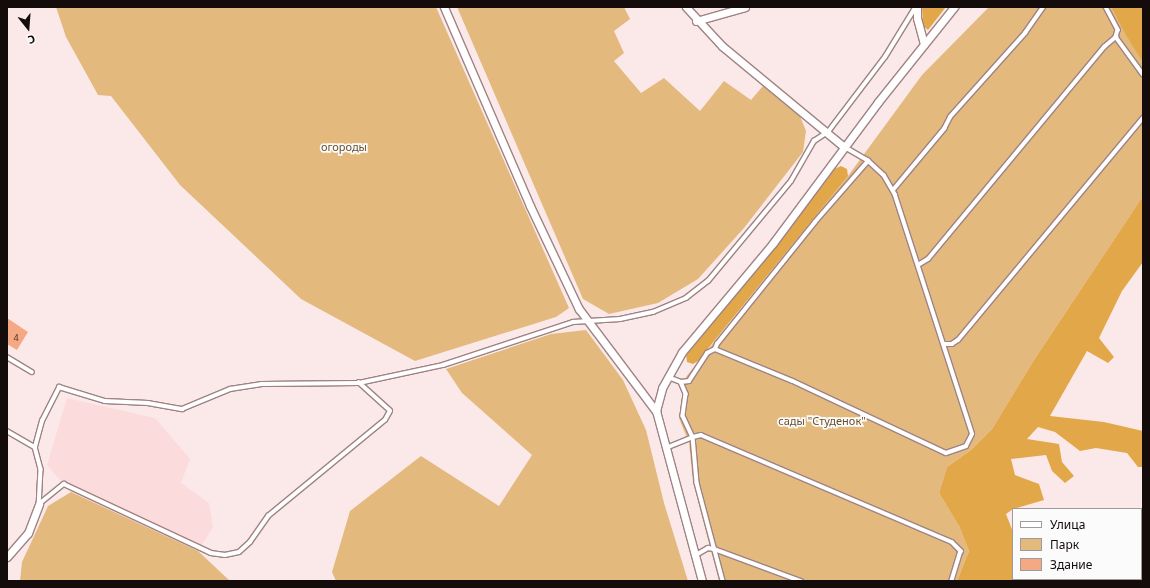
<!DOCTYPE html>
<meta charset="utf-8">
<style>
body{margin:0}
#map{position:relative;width:1150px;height:588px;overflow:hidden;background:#fbe9e9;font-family:"Noto Sans",sans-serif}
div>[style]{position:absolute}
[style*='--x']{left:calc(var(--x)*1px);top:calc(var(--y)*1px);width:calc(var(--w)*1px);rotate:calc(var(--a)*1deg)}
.built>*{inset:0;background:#fbdbdc}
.green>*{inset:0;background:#e3b97d}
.forest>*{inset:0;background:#e2a749}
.building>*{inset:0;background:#f5a884}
.roads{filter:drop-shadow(1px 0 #9f8384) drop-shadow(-1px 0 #9f8384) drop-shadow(0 1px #9f8384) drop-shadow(0 -1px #9f8384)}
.lane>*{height:3.5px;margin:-1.75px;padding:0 1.75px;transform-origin:1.75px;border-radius:1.75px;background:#fff}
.street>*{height:7px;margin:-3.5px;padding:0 3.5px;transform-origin:3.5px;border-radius:3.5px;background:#fff}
span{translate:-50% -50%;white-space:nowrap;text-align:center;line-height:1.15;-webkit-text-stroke:3.5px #fbfbfb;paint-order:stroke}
.number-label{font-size:9px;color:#4c3229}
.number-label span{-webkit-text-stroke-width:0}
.park-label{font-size:11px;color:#69502a}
.frame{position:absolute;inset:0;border:8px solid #140b0b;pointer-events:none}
.legend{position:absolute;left:1012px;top:508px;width:130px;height:72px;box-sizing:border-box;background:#fbfbfb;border:1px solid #9f9b9b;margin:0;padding:5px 7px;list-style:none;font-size:12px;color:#140b0b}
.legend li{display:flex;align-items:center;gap:8px;height:20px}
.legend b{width:20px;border:1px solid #9f9b9b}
.north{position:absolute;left:8px;top:8px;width:40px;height:40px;-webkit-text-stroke:3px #fbfbfb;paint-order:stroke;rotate:163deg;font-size:11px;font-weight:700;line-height:16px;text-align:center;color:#140b0b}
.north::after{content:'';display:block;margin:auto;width:14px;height:18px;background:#140b0b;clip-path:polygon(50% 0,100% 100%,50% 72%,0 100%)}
</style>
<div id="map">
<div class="built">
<div style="clip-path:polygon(67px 398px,155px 418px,190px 459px,181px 483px,209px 503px,213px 527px,198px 551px,71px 492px,47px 465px)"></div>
</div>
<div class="green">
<div style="clip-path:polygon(56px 7px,436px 7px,569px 308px,556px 317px,415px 361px,301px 299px,180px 185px,111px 96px,98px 95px,66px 37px)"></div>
<div style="clip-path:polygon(457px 7px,624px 7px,630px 19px,614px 31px,624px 53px,614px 61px,641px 93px,664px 78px,700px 111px,724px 81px,751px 100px,763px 86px,800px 116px,806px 131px,803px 152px,744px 228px,698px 279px,658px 303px,609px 314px,583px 299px)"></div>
<div style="clip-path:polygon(989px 7px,1111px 7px,1143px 63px,1143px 196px,1034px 360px,992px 429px,971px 450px,947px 467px,939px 493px,959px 526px,969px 551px,957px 581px,719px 581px,693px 482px,689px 443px,679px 418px,686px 377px,848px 176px,922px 75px)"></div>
<div style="clip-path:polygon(586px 330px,623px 380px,646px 430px,664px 503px,688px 581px,336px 581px,332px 572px,350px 511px,421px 456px,499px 506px,532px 455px,462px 393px,446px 369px,551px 334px)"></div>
<div style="clip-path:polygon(71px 492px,198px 551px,230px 581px,20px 581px,22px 562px,48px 506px)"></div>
</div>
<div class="forest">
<div style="clip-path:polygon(922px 7px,946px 7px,928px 30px,923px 26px)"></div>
<div style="clip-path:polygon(1111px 7px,1142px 7px,1143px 63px,1126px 35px)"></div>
<div style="clip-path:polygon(841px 166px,847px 169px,848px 176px,698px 361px,693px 364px,687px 362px,686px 354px,834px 169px)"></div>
<div style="clip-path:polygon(1143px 196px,1143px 262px,1122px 291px,1099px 338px,1114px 357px,1108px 363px,1087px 351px,1050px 416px,1104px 422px,1143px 431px,1143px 467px,1138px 467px,1127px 453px,1096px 448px,1080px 451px,1055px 432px,1038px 427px,1027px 439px,1059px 444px,1062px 462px,1074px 476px,1065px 483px,1052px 471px,1046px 455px,1011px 459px,1015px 475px,1039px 484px,1044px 500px,1013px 509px,1006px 514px,1013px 532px,1013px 579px,1015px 581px,957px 581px,969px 551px,959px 526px,939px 493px,947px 467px,971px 450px,992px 429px,1034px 360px)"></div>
</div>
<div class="building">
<div style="clip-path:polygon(7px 318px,28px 332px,17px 350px,7px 344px)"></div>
</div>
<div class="roads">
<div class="lane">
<div style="--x:1106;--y:7;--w:26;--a:62"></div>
<div style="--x:1118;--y:30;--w:7;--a:106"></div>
<div style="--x:893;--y:190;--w:80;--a:-50.1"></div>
<div style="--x:944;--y:129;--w:13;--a:-63"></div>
<div style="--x:950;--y:117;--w:113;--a:-48.2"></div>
<div style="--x:1025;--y:33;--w:32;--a:-55"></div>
<div style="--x:918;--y:265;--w:12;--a:-31"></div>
<div style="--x:928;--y:259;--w:276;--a:-50.3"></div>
<div style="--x:1104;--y:47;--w:16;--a:-40"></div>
<div style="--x:1116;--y:37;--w:46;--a:53.9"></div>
<div style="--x:944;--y:344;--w:8;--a:0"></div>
<div style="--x:952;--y:344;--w:7;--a:-34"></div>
<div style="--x:958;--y:340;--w:289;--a:-50.2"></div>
<div style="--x:715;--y:349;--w:5;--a:-68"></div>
<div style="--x:717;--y:344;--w:156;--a:-51.2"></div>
<div style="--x:815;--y:222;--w:81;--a:-49"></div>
<div style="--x:7;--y:357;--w:29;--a:31"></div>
<div style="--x:668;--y:377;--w:14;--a:21"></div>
<div style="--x:681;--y:382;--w:8;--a:-7"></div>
<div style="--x:689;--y:381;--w:33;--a:-57"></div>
<div style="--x:707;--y:353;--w:9;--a:-27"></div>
<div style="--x:715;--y:349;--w:84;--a:22.3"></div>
<div style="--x:793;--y:381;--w:169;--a:25.2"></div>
<div style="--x:946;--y:453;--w:21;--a:-19"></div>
<div style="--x:966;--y:446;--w:13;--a:-63"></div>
<div style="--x:972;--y:434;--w:251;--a:-107.9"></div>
<div style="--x:895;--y:195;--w:22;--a:-120"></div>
<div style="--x:884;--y:176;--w:22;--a:-137"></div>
<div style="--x:868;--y:161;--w:28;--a:-150"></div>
<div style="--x:681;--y:382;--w:13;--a:67"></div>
<div style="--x:686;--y:394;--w:22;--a:98"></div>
<div style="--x:683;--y:416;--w:23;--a:65"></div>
<div style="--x:693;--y:437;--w:8;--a:-14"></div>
<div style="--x:701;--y:435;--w:273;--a:23.1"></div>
<div style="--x:952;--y:542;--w:13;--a:45"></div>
<div style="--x:961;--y:551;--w:31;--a:107"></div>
<div style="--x:7;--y:431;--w:32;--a:30"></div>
<div style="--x:35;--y:447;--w:23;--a:75"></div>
<div style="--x:41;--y:469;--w:35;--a:93"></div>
<div style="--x:35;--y:447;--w:27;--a:-75"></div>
<div style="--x:42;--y:421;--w:38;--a:-63"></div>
<div style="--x:59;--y:387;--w:48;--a:16.9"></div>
<div style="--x:105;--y:401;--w:43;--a:2.7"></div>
<div style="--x:148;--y:403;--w:35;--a:10"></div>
<div style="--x:182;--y:409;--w:52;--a:-22.6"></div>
<div style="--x:230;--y:389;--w:32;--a:-9"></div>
<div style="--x:262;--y:384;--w:97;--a:-0.6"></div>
<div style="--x:359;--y:383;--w:86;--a:-12.1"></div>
<div style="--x:443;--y:365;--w:137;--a:-18.3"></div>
<div style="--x:573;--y:322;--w:47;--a:-3.7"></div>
<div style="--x:620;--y:319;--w:34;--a:-12"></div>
<div style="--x:653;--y:312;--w:36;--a:-23"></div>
<div style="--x:686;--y:298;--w:28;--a:-38"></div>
<div style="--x:708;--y:281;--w:130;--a:-50.3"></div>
<div style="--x:791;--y:181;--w:46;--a:-60.1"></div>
<div style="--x:814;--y:141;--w:17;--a:-33"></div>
<div style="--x:828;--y:132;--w:94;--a:-52.8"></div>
<div style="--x:885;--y:57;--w:57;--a:-58.5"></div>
<div style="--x:666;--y:448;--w:29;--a:-22"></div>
<div style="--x:693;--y:437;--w:46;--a:85"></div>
<div style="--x:697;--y:483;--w:101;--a:75.1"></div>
<div style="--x:39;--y:504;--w:32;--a:-39"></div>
<div style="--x:64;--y:484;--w:162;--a:25.1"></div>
<div style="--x:211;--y:553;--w:14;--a:8"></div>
<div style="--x:225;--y:555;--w:14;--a:-12"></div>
<div style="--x:239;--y:552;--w:15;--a:-42"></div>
<div style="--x:250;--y:542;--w:32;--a:-55"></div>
<div style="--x:268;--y:516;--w:151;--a:-39.4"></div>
<div style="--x:385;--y:420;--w:10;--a:-61"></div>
<div style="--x:390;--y:411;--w:42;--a:-137.9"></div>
<div style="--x:696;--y:555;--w:14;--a:-30"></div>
<div style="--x:708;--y:548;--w:6;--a:9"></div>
<div style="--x:714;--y:549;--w:93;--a:20.2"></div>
</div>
<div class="street">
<div style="--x:444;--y:7;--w:217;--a:66.6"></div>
<div style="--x:530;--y:206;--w:114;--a:64.6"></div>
<div style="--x:579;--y:309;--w:128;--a:53"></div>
<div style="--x:686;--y:7;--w:53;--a:47.3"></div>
<div style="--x:722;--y:46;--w:158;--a:39.6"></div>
<div style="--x:917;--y:7;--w:11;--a:90"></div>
<div style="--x:917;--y:18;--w:27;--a:75"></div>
<div style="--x:696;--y:21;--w:51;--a:-15.9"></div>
<div style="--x:7;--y:557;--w:32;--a:-49"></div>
<div style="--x:28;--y:533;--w:31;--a:-69"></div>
<div style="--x:702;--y:581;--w:176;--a:-105.1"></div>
<div style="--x:656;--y:411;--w:24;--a:-75"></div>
<div style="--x:662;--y:388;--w:41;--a:-60.9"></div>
<div style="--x:682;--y:352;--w:142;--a:-50.1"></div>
<div style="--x:773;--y:243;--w:176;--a:-53.3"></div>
<div style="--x:878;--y:102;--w:122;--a:-51.3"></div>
</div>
</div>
<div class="number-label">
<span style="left:16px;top:338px">4</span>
</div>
<div class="park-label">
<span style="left:344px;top:147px">огороды</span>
<span style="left:822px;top:421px">сады "Студенок"</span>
</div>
<div class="frame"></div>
<ul class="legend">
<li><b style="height:5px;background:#fff"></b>Улица</li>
<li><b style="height:11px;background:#e3b97d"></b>Парк</li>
<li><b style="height:11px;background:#f5a884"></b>Здание</li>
</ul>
<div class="north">С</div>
</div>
